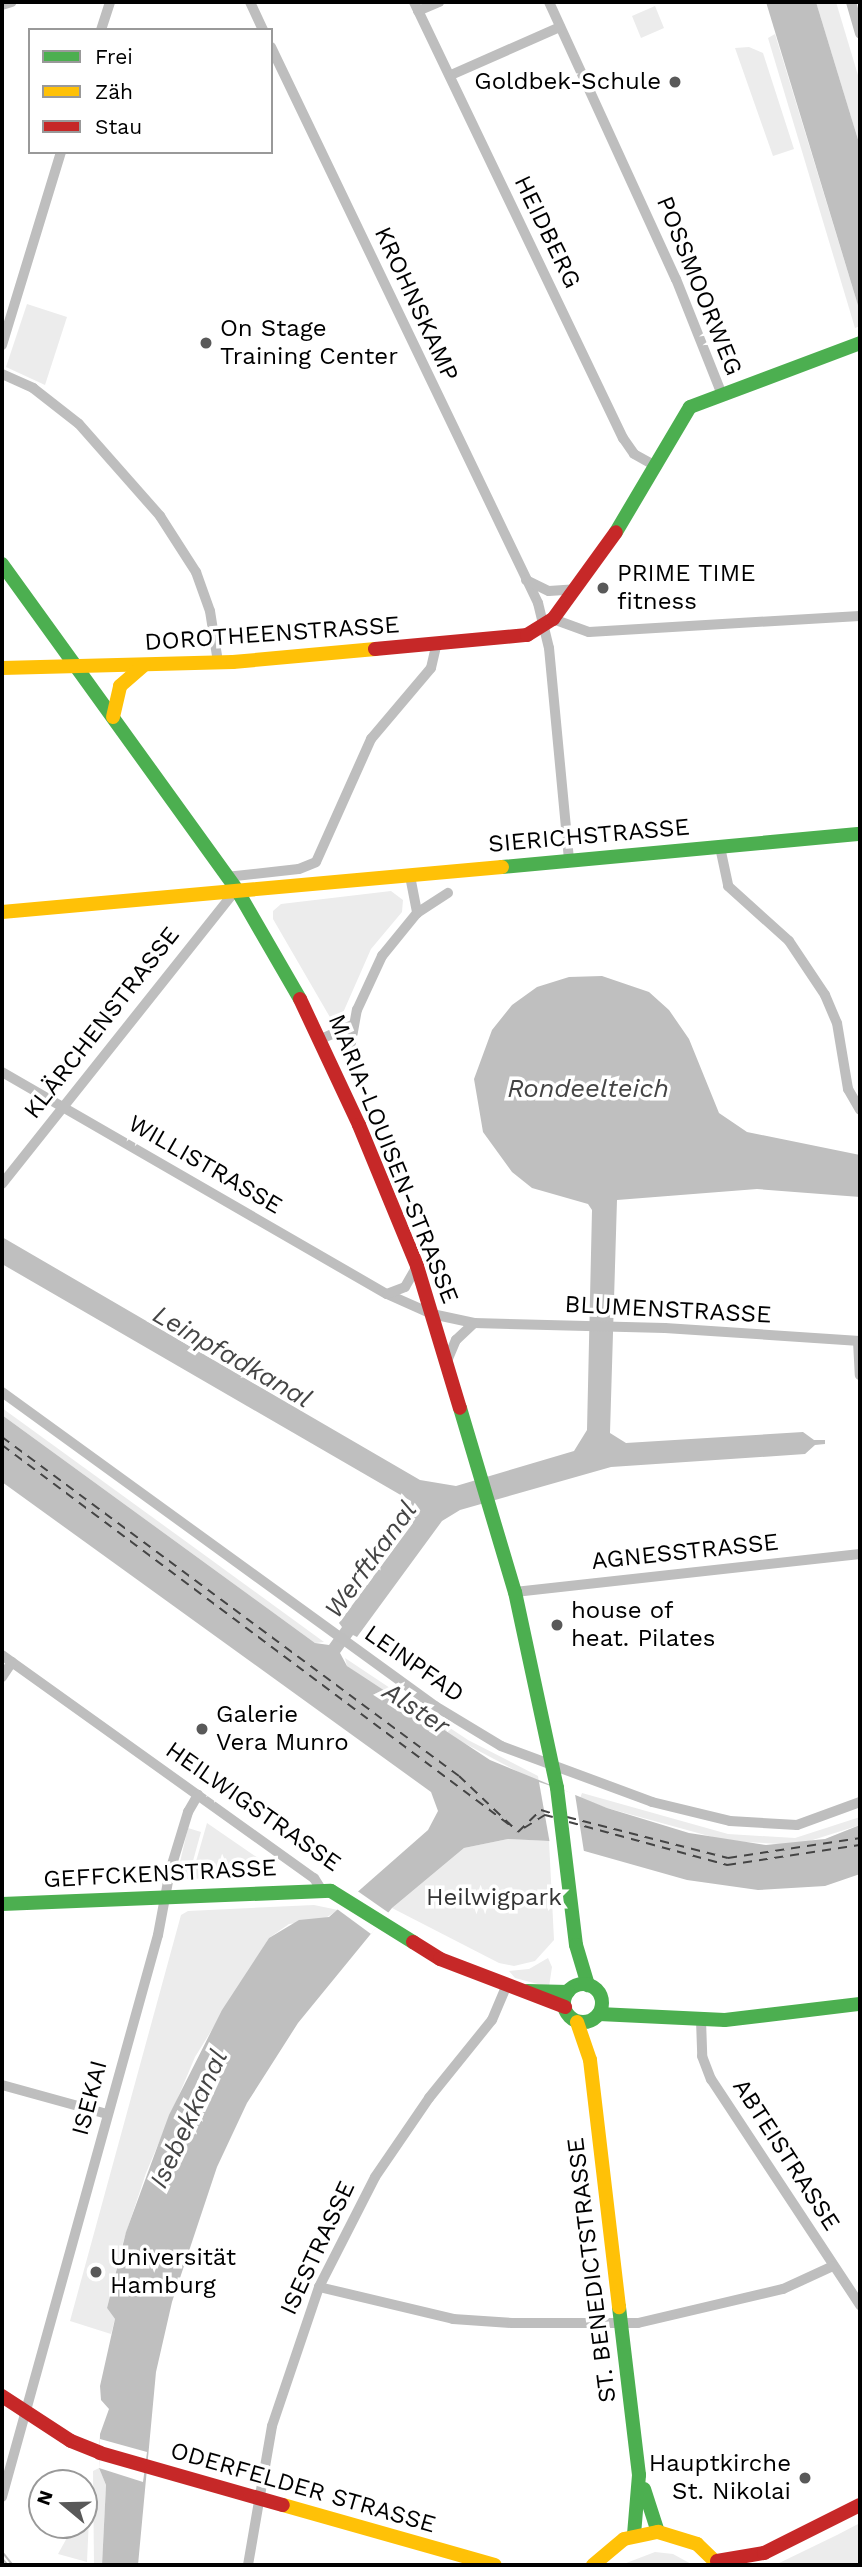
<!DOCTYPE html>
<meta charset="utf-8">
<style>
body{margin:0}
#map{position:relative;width:862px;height:2567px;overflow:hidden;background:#fff;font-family:"Work Sans",sans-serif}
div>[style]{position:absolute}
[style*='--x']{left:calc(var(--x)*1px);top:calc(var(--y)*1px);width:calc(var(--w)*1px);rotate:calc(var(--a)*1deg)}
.green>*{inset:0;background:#ececec}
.water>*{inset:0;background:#bfbfbf}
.pier>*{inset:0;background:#fff}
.ferry>*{height:2px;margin-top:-1px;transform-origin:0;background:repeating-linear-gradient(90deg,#444 0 9px,transparent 0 16px)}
.street>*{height:10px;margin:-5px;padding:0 5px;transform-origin:5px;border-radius:5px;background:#bebebe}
.fast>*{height:14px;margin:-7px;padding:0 7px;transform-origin:7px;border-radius:7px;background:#4caf50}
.fast>.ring{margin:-7px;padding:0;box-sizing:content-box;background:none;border:14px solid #4caf50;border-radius:50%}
.slow>*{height:14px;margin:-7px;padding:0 7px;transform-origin:7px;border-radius:7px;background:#ffc107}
.jam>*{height:14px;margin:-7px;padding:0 7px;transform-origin:7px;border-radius:7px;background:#c62828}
.rail>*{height:6px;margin-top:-3px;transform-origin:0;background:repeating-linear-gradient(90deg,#fff 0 10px,#bebebe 0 20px);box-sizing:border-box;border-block:2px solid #bebebe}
.dots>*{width:19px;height:19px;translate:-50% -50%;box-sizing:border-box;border:4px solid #fff;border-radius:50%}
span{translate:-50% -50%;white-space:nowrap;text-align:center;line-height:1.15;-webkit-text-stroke:7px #fff;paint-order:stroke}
.poi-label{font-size:24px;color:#000}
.right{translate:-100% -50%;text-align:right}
.left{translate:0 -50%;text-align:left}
.street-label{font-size:24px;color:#000}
.park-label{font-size:24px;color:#333}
.water-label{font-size:26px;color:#444;font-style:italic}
.frame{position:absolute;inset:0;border:4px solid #000;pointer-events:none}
.legend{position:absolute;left:28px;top:28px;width:245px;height:126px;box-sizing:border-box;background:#fff;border:2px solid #999;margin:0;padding:9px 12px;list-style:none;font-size:21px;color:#000}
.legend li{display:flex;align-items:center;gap:14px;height:35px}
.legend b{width:35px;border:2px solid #999}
.north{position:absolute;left:28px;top:2469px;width:70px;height:70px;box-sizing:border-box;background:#fff;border:2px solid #999;border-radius:50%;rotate:289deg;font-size:19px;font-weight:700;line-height:28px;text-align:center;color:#000}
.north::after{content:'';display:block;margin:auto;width:24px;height:32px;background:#595959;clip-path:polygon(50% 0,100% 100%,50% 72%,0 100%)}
</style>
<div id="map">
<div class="green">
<div style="clip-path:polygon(816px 2px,836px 2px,860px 82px,860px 146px)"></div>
<div style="clip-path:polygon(655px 6px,664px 28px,641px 38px,632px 16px)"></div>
<div style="clip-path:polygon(775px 34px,860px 312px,860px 326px,855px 328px,768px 38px)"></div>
<div style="clip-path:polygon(749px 47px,763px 53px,794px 149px,773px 156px,735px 48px)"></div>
<div style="clip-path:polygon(27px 304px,67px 317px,45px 385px,6px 367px)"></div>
<div style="clip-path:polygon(391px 891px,403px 900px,402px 912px,371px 949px,342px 1015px,331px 1019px,273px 919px,273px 911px,281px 904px)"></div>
<div style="clip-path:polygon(2px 1408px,188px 1543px,324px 1642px,315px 1643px,2px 1415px)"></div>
<div style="clip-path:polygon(345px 1658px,468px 1740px,538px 1776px,539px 1783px,430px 1725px,347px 1666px)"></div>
<div style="clip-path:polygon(582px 1793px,728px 1834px,795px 1838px,860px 1817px,860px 1825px,797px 1845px,727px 1841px,607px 1808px,580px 1798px)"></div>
<div style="clip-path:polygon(207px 1823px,271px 1867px,271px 1874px,191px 1879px)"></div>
<div style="clip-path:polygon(188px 1828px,201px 1832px,188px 1879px,176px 1879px)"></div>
<div style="clip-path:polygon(508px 1839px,549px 1841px,554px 1940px,535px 1961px,514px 1966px,499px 1963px,392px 1908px,464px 1848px)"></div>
<div style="clip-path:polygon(314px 1905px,338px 1910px,324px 1919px,289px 1924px,269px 1938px,195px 2057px,146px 2173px,123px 2242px,107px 2308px,115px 2319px,111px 2334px,70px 2321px,181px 1915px,188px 1911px)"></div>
<div style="clip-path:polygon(548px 1958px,552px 1967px,549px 1987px,515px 1978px,509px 1971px,529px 1969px)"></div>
<div style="clip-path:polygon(99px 2468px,106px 2485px,102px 2565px,94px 2565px,93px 2471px)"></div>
<div style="clip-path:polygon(90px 2496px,87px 2562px,58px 2554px,74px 2525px,84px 2525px,84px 2507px)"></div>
<div style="clip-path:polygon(860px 2523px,860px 2565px,775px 2565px,837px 2535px)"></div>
<div style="clip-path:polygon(655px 2552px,673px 2554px,693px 2565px,621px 2565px)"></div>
</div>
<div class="water">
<div style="clip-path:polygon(766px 2px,816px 2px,860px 146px,860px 312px)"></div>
<div style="clip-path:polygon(602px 976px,649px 992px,669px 1010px,689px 1039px,719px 1113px,747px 1132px,860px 1155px,860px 1197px,757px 1189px,617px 1200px,610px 1433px,626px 1443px,803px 1432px,814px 1440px,825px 1440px,825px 1444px,815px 1445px,805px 1454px,611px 1467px,460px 1510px,442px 1521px,357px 1637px,353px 1635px,340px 1653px,347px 1666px,490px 1760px,607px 1808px,689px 1833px,766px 1845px,825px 1839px,860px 1825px,860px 1874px,825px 1886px,758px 1890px,687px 1880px,549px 1841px,508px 1839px,464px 1848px,392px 1908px,298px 2023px,247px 2103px,217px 2167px,172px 2302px,156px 2372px,138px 2565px,102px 2565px,106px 2485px,99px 2468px,100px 2434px,109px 2409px,101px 2400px,100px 2386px,115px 2319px,107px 2308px,126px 2232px,169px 2115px,222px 2010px,269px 1938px,299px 1920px,329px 1917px,428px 1830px,438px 1811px,431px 1792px,2px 1482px,2px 1415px,315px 1643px,329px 1645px,342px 1627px,339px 1623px,413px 1523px,411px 1501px,2px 1264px,2px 1237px,420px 1480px,456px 1486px,574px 1451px,587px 1430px,592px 1210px,588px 1204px,532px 1188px,512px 1172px,483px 1132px,474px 1079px,492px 1030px,512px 1005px,537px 987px,569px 977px)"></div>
</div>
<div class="pier">
<div style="clip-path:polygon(539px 1782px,575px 1794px,584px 1852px,550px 1844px)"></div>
<div style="clip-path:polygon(356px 1890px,389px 1913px,371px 1934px,337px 1909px)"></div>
<div style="clip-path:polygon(100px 2439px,147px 2452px,143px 2482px,99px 2468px)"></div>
</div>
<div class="ferry">
<div style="--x:2;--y:1437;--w:569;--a:36.57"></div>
<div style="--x:459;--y:1776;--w:81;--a:43.5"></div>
<div style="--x:518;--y:1832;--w:32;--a:-44"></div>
<div style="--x:541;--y:1810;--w:14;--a:17"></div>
<div style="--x:2;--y:1445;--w:636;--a:36.82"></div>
<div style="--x:567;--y:1817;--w:166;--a:14.3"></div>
<div style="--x:728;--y:1858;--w:134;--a:-8.6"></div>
<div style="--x:569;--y:1822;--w:164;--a:15.2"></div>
<div style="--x:727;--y:1865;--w:134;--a:-8.6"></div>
<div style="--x:524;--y:1828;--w:25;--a:-32"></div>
<div style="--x:545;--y:1815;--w:8;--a:14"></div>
</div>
<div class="street">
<div style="--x:250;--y:2;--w:31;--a:65"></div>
<div style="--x:414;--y:2;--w:484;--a:64.4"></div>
<div style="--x:623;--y:438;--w:19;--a:55"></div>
<div style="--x:634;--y:454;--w:26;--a:29"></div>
<div style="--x:549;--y:2;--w:305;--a:65.4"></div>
<div style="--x:676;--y:279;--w:122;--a:68.3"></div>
<div style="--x:851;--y:2;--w:33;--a:74"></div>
<div style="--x:2;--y:5;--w:10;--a:-17"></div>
<div style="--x:418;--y:11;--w:23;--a:-23"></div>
<div style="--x:101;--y:30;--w:29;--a:-72"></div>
<div style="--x:271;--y:47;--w:617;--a:64.35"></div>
<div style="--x:538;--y:603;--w:46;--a:76.3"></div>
<div style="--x:549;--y:648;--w:214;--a:84.6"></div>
<div style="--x:451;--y:75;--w:119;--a:-23.8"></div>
<div style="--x:2;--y:345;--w:202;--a:-73"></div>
<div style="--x:2;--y:374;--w:34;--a:24"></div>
<div style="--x:33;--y:388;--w:58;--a:38"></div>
<div style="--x:79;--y:424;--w:123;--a:48.6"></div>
<div style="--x:160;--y:516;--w:67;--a:57.3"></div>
<div style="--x:196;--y:572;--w:41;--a:70.3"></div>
<div style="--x:210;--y:611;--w:52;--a:81.1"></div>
<div style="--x:526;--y:580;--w:25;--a:26"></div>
<div style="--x:549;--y:591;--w:26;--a:-4"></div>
<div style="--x:553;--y:619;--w:38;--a:20"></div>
<div style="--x:589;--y:632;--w:271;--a:-3.4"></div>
<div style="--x:720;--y:847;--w:40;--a:78"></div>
<div style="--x:728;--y:886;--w:82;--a:42"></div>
<div style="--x:789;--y:941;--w:65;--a:56.3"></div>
<div style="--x:825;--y:995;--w:30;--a:67"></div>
<div style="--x:837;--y:1023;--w:67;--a:80.5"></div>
<div style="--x:848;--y:1089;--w:24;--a:60"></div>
<div style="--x:410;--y:876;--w:38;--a:79"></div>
<div style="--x:226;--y:877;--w:73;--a:-6.3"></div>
<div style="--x:299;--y:869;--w:18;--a:-22"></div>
<div style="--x:316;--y:862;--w:135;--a:-65.9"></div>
<div style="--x:371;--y:739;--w:93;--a:-49.8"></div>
<div style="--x:431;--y:668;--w:23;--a:-77"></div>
<div style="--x:321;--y:1039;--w:36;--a:-24"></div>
<div style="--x:351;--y:1043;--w:34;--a:-80"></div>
<div style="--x:357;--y:1010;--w:60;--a:-65.2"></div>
<div style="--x:382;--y:956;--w:55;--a:-50.9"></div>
<div style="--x:417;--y:913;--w:37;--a:-33"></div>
<div style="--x:2;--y:1072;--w:444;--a:30"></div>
<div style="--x:387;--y:1294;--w:49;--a:24"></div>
<div style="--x:432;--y:1314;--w:43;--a:12.1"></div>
<div style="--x:474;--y:1323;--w:191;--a:1.5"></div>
<div style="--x:665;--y:1328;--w:195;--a:3.8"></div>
<div style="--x:2;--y:1184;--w:376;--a:-51.5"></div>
<div style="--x:387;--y:1294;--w:19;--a:-21"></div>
<div style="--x:405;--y:1287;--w:24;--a:-60"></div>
<div style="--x:858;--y:1341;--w:34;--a:87"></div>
<div style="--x:447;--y:1361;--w:23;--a:-67"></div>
<div style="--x:456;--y:1340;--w:25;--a:-43"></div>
<div style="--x:2;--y:1392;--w:535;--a:35.95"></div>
<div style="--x:435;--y:1706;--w:77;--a:31.2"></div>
<div style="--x:501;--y:1746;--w:161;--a:20.3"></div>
<div style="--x:652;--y:1802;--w:80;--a:13.7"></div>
<div style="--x:730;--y:1821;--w:67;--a:3.4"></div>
<div style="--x:797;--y:1825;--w:67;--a:-20.1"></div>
<div style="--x:515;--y:1592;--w:347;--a:-6.3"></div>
<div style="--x:2;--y:1655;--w:384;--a:35.6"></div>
<div style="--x:314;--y:1878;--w:13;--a:58"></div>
<div style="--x:2;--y:1677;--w:18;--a:-56"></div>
<div style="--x:701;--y:2020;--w:36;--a:88"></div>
<div style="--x:702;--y:2056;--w:25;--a:69"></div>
<div style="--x:711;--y:2079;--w:271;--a:56.6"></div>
<div style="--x:2;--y:2085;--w:109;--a:15.4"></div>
<div style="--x:319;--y:2287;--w:138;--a:13.4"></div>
<div style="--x:453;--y:2319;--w:59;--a:3.9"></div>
<div style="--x:512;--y:2323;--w:126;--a:0"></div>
<div style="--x:638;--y:2323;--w:149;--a:-13.2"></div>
<div style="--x:783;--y:2289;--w:55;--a:-24.7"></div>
<div style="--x:2;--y:2497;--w:583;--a:-74.49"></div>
<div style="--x:158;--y:1935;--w:65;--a:-79.4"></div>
<div style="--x:170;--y:1871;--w:62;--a:-73"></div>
<div style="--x:188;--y:1812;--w:20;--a:-60"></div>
<div style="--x:248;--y:2565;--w:141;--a:-80.2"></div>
<div style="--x:272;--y:2426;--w:147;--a:-71.3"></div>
<div style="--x:319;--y:2287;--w:123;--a:-63"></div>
<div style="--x:375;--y:2177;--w:96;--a:-55.6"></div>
<div style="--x:429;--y:2098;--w:100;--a:-51.1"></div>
<div style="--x:492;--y:2020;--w:38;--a:-67"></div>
</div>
<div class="fast">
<div style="--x:616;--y:532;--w:145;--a:-59.4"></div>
<div style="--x:690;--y:407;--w:182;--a:-20.6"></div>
<div style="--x:2;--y:564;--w:402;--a:54.2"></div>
<div style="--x:237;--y:890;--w:126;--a:60"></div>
<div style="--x:502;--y:867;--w:360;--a:-5.3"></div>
<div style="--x:460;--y:1408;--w:192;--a:73.4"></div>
<div style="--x:515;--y:1592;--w:200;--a:77.9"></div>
<div style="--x:557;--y:1788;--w:158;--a:83.1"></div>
<div style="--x:576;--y:1945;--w:42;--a:73.3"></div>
<div style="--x:2;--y:1904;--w:329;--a:-2.3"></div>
<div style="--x:331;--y:1891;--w:97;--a:31.9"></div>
<div class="ring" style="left:564px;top:1984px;width:24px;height:24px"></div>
<div style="--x:527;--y:1991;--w:41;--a:1.4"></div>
<div style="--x:599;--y:2014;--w:126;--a:2.7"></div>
<div style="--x:725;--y:2020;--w:136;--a:-6.8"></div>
<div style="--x:619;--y:2307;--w:169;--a:83.2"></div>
<div style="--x:639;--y:2475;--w:60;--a:94.8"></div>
<div style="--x:644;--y:2489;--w:45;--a:72"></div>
</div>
<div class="slow">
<div style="--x:2;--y:668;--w:231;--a:-1.5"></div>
<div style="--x:233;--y:662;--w:143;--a:-5.2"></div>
<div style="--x:113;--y:717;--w:32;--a:-77"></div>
<div style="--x:120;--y:686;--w:32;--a:-41"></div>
<div style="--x:2;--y:912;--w:502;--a:-5.14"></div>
<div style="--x:577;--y:2022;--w:40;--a:71.1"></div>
<div style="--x:590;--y:2060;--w:249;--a:83.3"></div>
<div style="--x:283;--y:2505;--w:220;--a:15.8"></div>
<div style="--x:593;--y:2565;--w:40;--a:-40"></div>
<div style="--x:624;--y:2539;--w:35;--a:-12"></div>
<div style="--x:658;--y:2532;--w:41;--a:17.1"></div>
<div style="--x:697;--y:2544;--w:30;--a:44"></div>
</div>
<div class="jam">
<div style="--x:375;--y:649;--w:153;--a:-5.3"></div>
<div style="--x:527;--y:635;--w:31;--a:-32"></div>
<div style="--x:553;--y:619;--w:107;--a:-54.1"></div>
<div style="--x:300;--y:999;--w:139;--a:64.9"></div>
<div style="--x:359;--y:1125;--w:152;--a:67.6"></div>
<div style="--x:417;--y:1266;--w:148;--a:73.2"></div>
<div style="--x:413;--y:1942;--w:32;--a:32"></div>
<div style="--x:440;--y:1959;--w:134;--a:21"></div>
<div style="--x:2;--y:2396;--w:82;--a:33.1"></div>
<div style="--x:71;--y:2441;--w:31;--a:22"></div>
<div style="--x:100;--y:2453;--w:190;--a:15.9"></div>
<div style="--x:717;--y:2561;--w:48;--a:-9.7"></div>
<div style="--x:764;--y:2553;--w:107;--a:-26.6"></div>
</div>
<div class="rail">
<div style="--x:2;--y:2555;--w:13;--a:51"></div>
</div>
<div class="dots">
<div style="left:675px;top:82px;background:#595959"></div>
<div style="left:206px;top:343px;background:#595959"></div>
<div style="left:603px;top:588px;background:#595959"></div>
<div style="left:557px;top:1625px;background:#595959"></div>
<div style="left:202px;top:1729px;background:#595959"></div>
<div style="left:96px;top:2272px;background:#595959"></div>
<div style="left:805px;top:2478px;background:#595959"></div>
</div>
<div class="poi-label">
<span class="right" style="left:661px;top:82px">Goldbek-Schule</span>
<span class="left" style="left:220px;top:343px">On Stage<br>Training Center</span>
<span class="left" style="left:617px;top:588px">PRIME TIME<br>fitness</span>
<span class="left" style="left:571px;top:1625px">house of<br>heat. Pilates</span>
<span class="left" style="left:216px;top:1729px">Galerie<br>Vera Munro</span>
<span class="left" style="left:110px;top:2272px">Universität<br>Hamburg</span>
<span class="right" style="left:791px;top:2478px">Hauptkirche<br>St. Nikolai</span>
</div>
<div class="street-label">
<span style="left:547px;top:232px;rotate:64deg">HEIDBERG</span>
<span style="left:699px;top:286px;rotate:68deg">POSSMOORWEG</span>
<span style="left:416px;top:304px;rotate:65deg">KROHNSKAMP</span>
<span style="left:272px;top:634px;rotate:-4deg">DOROTHEENSTRASSE</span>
<span style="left:589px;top:836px;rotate:-5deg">SIERICHSTRASSE</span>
<span style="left:102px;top:1023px;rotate:-52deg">KLÄRCHENSTRASSE</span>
<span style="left:393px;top:1159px;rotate:68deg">MARIA-LOUISEN-STRASSE</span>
<span style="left:205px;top:1165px;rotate:30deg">WILLISTRASSE</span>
<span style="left:668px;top:1310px;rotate:3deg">BLUMENSTRASSE</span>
<span style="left:685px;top:1552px;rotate:-6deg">AGNESSTRASSE</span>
<span style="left:414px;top:1664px;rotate:35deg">LEINPFAD</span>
<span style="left:253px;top:1807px;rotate:35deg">HEILWIGSTRASSE</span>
<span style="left:160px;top:1874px;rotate:-3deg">GEFFCKENSTRASSE</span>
<span style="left:90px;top:2098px;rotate:-75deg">ISEKAI</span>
<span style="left:786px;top:2155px;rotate:57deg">ABTEISTRASSE</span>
<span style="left:318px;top:2248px;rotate:-65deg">ISESTRASSE</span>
<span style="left:592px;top:2270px;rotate:-97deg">ST. BENEDICTSTRASSE</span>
<span style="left:303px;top:2488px;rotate:16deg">ODERFELDER STRASSE</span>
</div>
<div class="park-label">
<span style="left:494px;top:1898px">Heilwigpark</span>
</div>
<div class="water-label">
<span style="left:588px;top:1089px">Rondeelteich</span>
<span style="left:232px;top:1357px;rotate:30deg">Leinpfadkanal</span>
<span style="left:371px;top:1560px;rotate:-54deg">Werftkanal</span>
<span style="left:416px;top:1709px;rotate:33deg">Alster</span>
<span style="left:189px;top:2119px;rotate:-65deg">Isebekkanal</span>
</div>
<div class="frame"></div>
<ul class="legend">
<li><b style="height:9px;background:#4caf50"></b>Frei</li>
<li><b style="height:9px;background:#ffc107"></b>Zäh</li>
<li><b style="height:9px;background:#c62828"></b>Stau</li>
</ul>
<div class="north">N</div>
</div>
